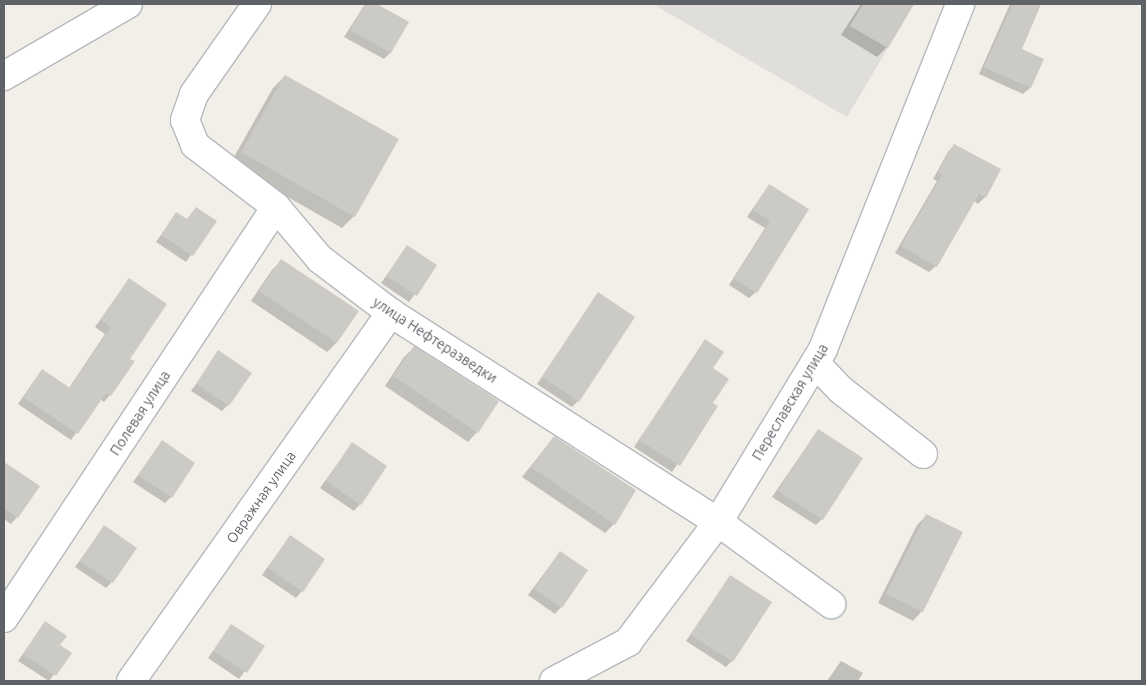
<!DOCTYPE html>
<meta charset="utf-8">
<style>
body{margin:0}
#map{position:relative;width:1146px;height:685px;overflow:hidden;background:#f1efe8;font-family:Ubuntu,sans-serif}
div>[style]{position:absolute}
[style*='--x']{left:calc(var(--x)*1px);top:calc(var(--y)*1px);width:calc(var(--w)*1px);rotate:calc(var(--a)*1deg)}
.industrial>*{inset:0;background:#e0deda}
.shadow>*{inset:0;background:#0003}
.building>*{inset:0;background:#cccac5}
.roads{filter:drop-shadow(1px 0 #b5b8bc) drop-shadow(-1px 0 #b5b8bc) drop-shadow(0 1px #b5b8bc) drop-shadow(0 -1px #b5b8bc)}
.street>*{height:28px;margin:-14px;padding:0 14px;transform-origin:14px;border-radius:14px;background:#fff}
span{translate:-50% -50%;white-space:nowrap;text-align:center;line-height:1.15;-webkit-text-stroke:4px #fff;paint-order:stroke}
.street-label{font-size:14px;color:#5f6368}
.frame{position:absolute;inset:0;border:5px solid #5f6368;pointer-events:none}
</style>
<div id="map">
<div class="industrial">
<div style="clip-path:polygon(653px 4px,914px 4px,847px 117px)"></div>
</div>
<div class="shadow">
<div style="clip-path:polygon(365px 4px,374px 4px,407px 22px,390px 53px,384px 59px,344px 37px)"></div>
<div style="clip-path:polygon(861px 4px,913px 4px,887px 47px,877px 57px,841px 35px)"></div>
<div style="clip-path:polygon(1010px 4px,1041px 4px,1021px 50px,1042px 60px,1030px 88px,1023px 94px,979px 74px)"></div>
<div style="clip-path:polygon(285px 76px,354px 216px,342px 228px,230px 164px,273px 88px)"></div>
<div style="clip-path:polygon(954px 145px,999px 170px,985px 197px,978px 204px,974px 201px,936px 266px,929px 272px,895px 253px,937px 181px,933px 179px,948px 152px)"></div>
<div style="clip-path:polygon(769px 185px,807px 210px,756px 292px,749px 298px,729px 285px,765px 228px,747px 217px)"></div>
<div style="clip-path:polygon(196px 209px,215px 221px,186px 262px,156px 242px,176px 214px,186px 220px)"></div>
<div style="clip-path:polygon(407px 247px,436px 266px,409px 302px,381px 283px)"></div>
<div style="clip-path:polygon(281px 261px,357px 311px,336px 343px,327px 352px,251px 301px,272px 270px)"></div>
<div style="clip-path:polygon(129px 280px,129px 359px,110px 395px,104px 402px,100px 399px,71px 440px,18px 404px,42px 370px,69px 388px,105px 334px,95px 327px)"></div>
<div style="clip-path:polygon(598px 294px,578px 401px,572px 407px,537px 384px)"></div>
<div style="clip-path:polygon(705px 341px,711px 369px,712px 403px,717px 407px,672px 472px,634px 447px)"></div>
<div style="clip-path:polygon(414px 348px,477px 432px,468px 442px,385px 386px,404px 357px)"></div>
<div style="clip-path:polygon(219px 352px,228px 405px,222px 411px,191px 391px)"></div>
<div style="clip-path:polygon(818px 430px,822px 519px,816px 525px,772px 497px)"></div>
<div style="clip-path:polygon(554px 437px,614px 524px,605px 533px,522px 477px)"></div>
<div style="clip-path:polygon(162px 442px,171px 497px,165px 503px,133px 482px)"></div>
<div style="clip-path:polygon(352px 444px,360px 504px,354px 511px,320px 488px)"></div>
<div style="clip-path:polygon(7px 465px,17px 517px,11px 524px,4px 519px,4px 469px)"></div>
<div style="clip-path:polygon(927px 515px,922px 611px,913px 621px,878px 603px,917px 525px)"></div>
<div style="clip-path:polygon(104px 527px,112px 582px,106px 588px,75px 567px)"></div>
<div style="clip-path:polygon(290px 536px,302px 591px,296px 598px,262px 575px)"></div>
<div style="clip-path:polygon(560px 552px,561px 607px,555px 614px,528px 595px)"></div>
<div style="clip-path:polygon(730px 576px,732px 661px,726px 667px,686px 641px)"></div>
<div style="clip-path:polygon(45px 622px,59px 645px,70px 653px,49px 681px,18px 661px)"></div>
<div style="clip-path:polygon(231px 626px,263px 647px,239px 679px,208px 658px)"></div>
<div style="clip-path:polygon(841px 661px,863px 673px,858px 681px,827px 681px)"></div>
</div>
<div class="building">
<div style="clip-path:polygon(365px 4px,377px 4px,409px 22px,391px 53px,350px 30px)"></div>
<div style="clip-path:polygon(863px 4px,914px 4px,888px 48px,850px 26px)"></div>
<div style="clip-path:polygon(1013px 4px,1041px 4px,1022px 49px,1044px 59px,1031px 88px,984px 67px)"></div>
<div style="clip-path:polygon(285px 75px,399px 139px,355px 217px,241px 152px)"></div>
<div style="clip-path:polygon(954px 144px,1001px 169px,986px 198px,979px 194px,937px 267px,901px 246px,942px 175px,938px 172px)"></div>
<div style="clip-path:polygon(769px 184px,809px 209px,757px 293px,734px 279px,770px 221px,753px 210px)"></div>
<div style="clip-path:polygon(196px 207px,217px 221px,193px 256px,161px 235px,176px 212px,187px 219px)"></div>
<div style="clip-path:polygon(407px 245px,437px 265px,417px 296px,386px 276px)"></div>
<div style="clip-path:polygon(281px 259px,359px 311px,337px 343px,259px 291px)"></div>
<div style="clip-path:polygon(129px 278px,167px 304px,130px 359px,135px 361px,111px 396px,106px 393px,78px 434px,23px 397px,42px 369px,70px 388px,111px 327px,100px 320px)"></div>
<div style="clip-path:polygon(598px 292px,635px 317px,579px 402px,542px 377px)"></div>
<div style="clip-path:polygon(705px 339px,724px 352px,713px 368px,729px 379px,713px 403px,718px 406px,680px 466px,639px 440px)"></div>
<div style="clip-path:polygon(414px 346px,499px 401px,478px 433px,393px 376px)"></div>
<div style="clip-path:polygon(218px 350px,252px 373px,229px 406px,196px 384px)"></div>
<div style="clip-path:polygon(818px 429px,863px 458px,823px 520px,778px 491px)"></div>
<div style="clip-path:polygon(554px 436px,636px 490px,615px 525px,531px 467px)"></div>
<div style="clip-path:polygon(162px 440px,195px 463px,172px 498px,138px 475px)"></div>
<div style="clip-path:polygon(352px 442px,387px 466px,361px 505px,326px 481px)"></div>
<div style="clip-path:polygon(4px 462px,40px 486px,18px 518px,4px 508px)"></div>
<div style="clip-path:polygon(926px 514px,963px 532px,923px 612px,886px 594px)"></div>
<div style="clip-path:polygon(104px 525px,137px 548px,113px 583px,80px 561px)"></div>
<div style="clip-path:polygon(290px 535px,325px 559px,303px 592px,268px 568px)"></div>
<div style="clip-path:polygon(560px 551px,588px 570px,562px 608px,534px 589px)"></div>
<div style="clip-path:polygon(730px 575px,772px 602px,733px 662px,691px 635px)"></div>
<div style="clip-path:polygon(45px 621px,67px 636px,60px 645px,72px 653px,56px 676px,23px 654px)"></div>
<div style="clip-path:polygon(231px 624px,265px 646px,247px 673px,213px 651px)"></div>
</div>
<div class="roads">
<div class="street">
<div style="--x:257;--y:4;--w:110;--a:125"></div>
<div style="--x:194;--y:94;--w:28;--a:109"></div>
<div style="--x:185;--y:120;--w:27;--a:68"></div>
<div style="--x:195;--y:145;--w:102;--a:37.4"></div>
<div style="--x:276;--y:207;--w:68;--a:49.8"></div>
<div style="--x:320;--y:259;--w:89;--a:37.3"></div>
<div style="--x:391;--y:313;--w:388;--a:32.6"></div>
<div style="--x:718;--y:522;--w:140;--a:36"></div>
<div style="--x:4;--y:76;--w:143;--a:-30.1"></div>
<div style="--x:815;--y:363;--w:37;--a:46"></div>
<div style="--x:841;--y:390;--w:104;--a:38"></div>
<div style="--x:4;--y:618;--w:493;--a:-56.5"></div>
<div style="--x:131;--y:681;--w:451;--a:-54.8"></div>
<div style="--x:554;--y:681;--w:84;--a:-27.8"></div>
<div style="--x:628;--y:642;--w:150;--a:-53.1"></div>
<div style="--x:718;--y:522;--w:202;--a:-58.7"></div>
<div style="--x:823;--y:349;--w:371;--a:-68.3"></div>
</div>
</div>
<div class="street-label">
<span style="left:435px;top:340px;rotate:33deg">улица Нефтеразведки</span>
<span style="left:790px;top:402px;rotate:-59deg">Переславская улица</span>
<span style="left:140px;top:413px;rotate:-57deg">Полевая улица</span>
<span style="left:261px;top:497px;rotate:-55deg">Овражная улица</span>
</div>
<div class="frame"></div>
</div>
